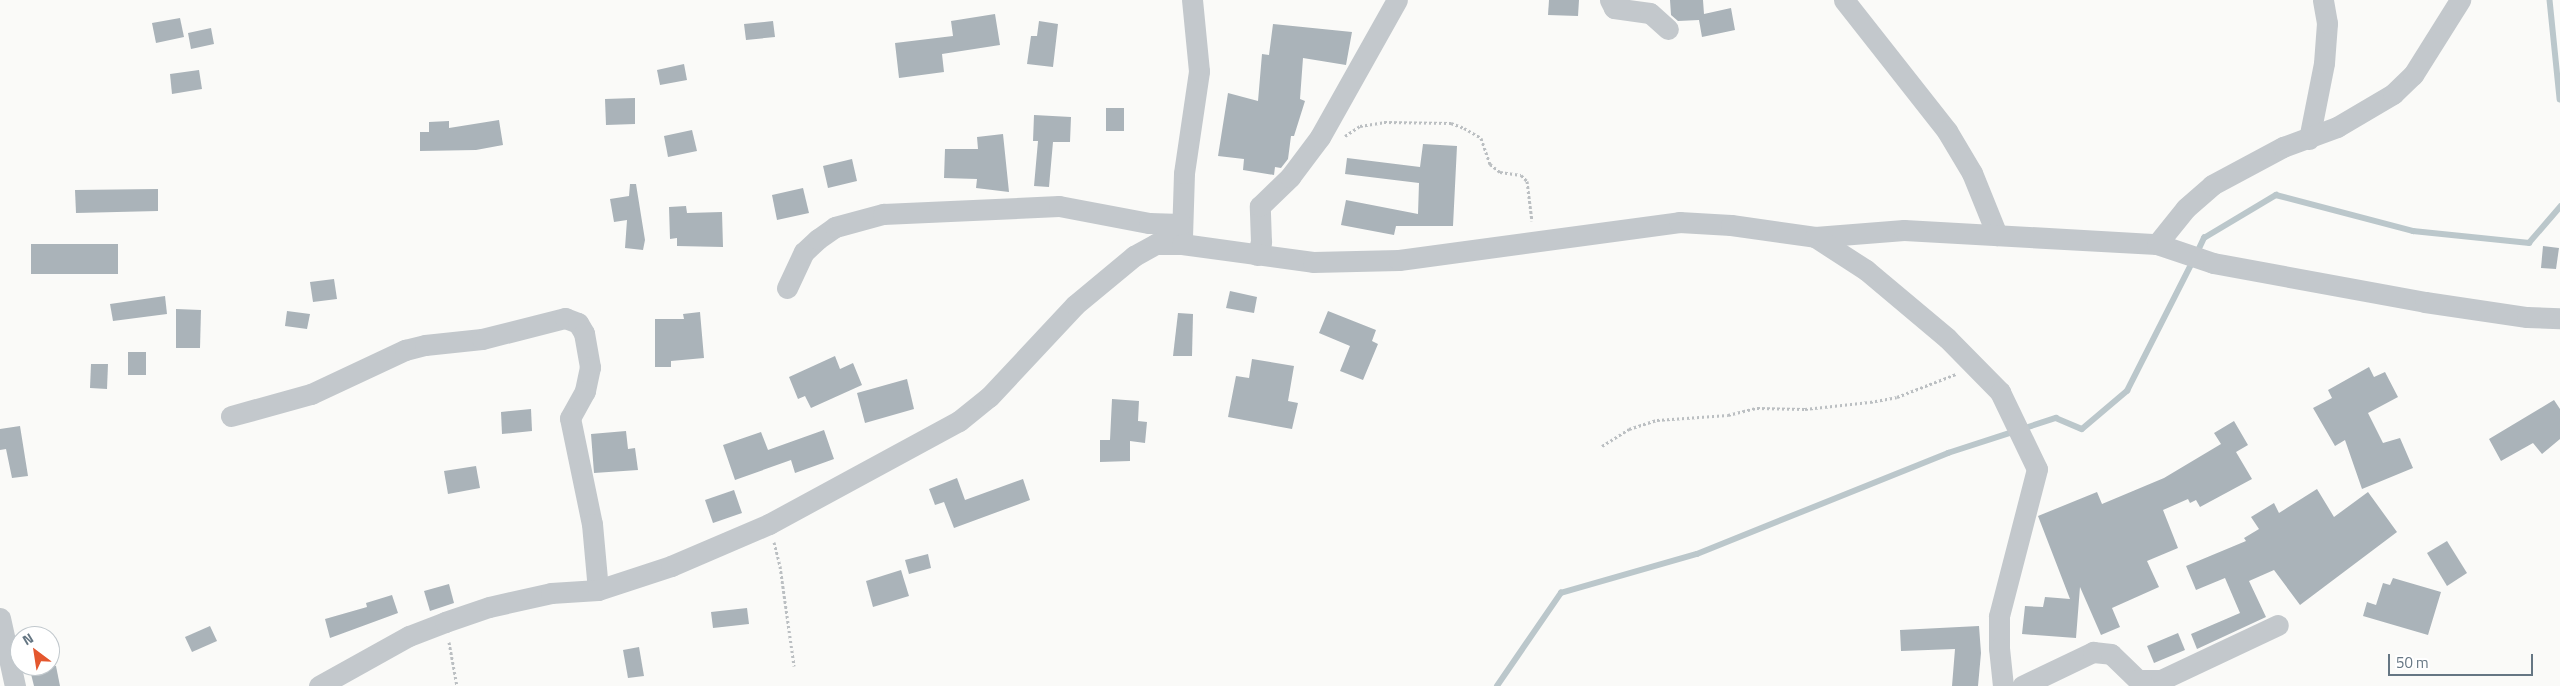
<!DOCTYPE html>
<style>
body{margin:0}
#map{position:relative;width:2560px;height:686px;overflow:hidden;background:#fafaf8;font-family:"Titillium Web",sans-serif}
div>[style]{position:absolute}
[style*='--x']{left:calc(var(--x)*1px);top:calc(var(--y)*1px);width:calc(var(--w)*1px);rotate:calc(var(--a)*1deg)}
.stream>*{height:5.5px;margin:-2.75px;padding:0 2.75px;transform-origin:2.75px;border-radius:2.75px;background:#bbc7cb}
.building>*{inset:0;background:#aab3b9}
.path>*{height:3px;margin-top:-1.5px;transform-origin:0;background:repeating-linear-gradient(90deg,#bbbfc2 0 2.5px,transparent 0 5px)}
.minor>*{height:21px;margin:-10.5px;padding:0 10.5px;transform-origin:10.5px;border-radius:10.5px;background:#c3c8cc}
span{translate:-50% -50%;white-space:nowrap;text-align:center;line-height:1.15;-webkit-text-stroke:5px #fff;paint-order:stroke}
.north{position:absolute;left:10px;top:626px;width:50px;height:50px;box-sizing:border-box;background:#fff;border:1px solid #c1c8cd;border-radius:50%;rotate:329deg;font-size:14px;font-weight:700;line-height:20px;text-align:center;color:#657683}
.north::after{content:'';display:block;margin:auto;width:18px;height:22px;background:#e4572e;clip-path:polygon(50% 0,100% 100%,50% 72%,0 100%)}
.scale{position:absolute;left:2388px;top:654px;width:145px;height:22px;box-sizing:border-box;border:2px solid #657683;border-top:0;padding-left:6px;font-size:15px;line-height:18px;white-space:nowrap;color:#657683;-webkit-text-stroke:4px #fff;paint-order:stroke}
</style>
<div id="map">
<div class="stream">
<div style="--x:2550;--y:0;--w:100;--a:84.2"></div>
<div style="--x:2197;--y:253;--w:17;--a:-65"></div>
<div style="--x:2204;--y:238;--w:84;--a:-30.8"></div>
<div style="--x:2276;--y:195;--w:142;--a:14.7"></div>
<div style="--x:2413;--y:231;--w:117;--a:5.9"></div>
<div style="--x:2529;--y:243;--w:48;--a:-49.3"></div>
<div style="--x:2022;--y:429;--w:36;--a:-18"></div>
<div style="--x:2056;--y:418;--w:28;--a:23"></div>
<div style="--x:2082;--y:429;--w:59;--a:-40.2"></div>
<div style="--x:2127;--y:391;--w:146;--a:-63.1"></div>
<div style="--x:1497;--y:686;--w:113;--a:-55.5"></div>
<div style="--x:1561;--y:593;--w:141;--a:-16"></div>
<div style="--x:1697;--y:554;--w:271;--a:-21.9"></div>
<div style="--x:1948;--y:453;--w:68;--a:-17.9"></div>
</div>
<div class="building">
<div style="clip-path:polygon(1549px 0,1579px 0,1578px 16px,1548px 15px)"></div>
<div style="clip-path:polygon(1670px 0,1703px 0,1704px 14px,1731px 8px,1735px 30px,1702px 37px,1699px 20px,1678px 21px,1671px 15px)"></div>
<div style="clip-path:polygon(995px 14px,1000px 45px,942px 54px,944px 72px,899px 78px,895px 43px,953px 36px,951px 21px)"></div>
<div style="clip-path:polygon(180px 18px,184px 37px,156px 43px,152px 23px)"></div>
<div style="clip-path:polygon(773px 21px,775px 37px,746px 40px,744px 24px)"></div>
<div style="clip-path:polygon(1039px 21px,1058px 24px,1053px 67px,1027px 64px,1031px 36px,1037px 36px)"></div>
<div style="clip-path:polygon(1273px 24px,1352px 32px,1346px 65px,1303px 58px,1300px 99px,1305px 101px,1294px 136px,1291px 136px,1288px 159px,1281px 168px,1275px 167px,1274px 175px,1243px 170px,1244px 159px,1218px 156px,1228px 93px,1258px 101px,1262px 54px,1269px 55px)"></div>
<div style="clip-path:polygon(211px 28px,214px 44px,191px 49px,188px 33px)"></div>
<div style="clip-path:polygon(684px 64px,687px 80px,660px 85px,657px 70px)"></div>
<div style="clip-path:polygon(199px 70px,202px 89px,172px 94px,170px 74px)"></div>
<div style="clip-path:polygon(635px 98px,635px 124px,606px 125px,605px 99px)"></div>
<div style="clip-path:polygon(1106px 108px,1124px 108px,1124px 131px,1106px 131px)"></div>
<div style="clip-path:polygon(1034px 115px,1071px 117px,1070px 142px,1053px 142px,1049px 187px,1034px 186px,1038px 141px,1033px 141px)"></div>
<div style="clip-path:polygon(499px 120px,503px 145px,476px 150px,420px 151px,420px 132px,429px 132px,429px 122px,449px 121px,449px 128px)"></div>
<div style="clip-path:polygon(692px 130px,697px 151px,668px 157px,664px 136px)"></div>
<div style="clip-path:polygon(1003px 134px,1009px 192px,976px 188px,977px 179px,944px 178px,945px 149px,978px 149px,977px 137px)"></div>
<div style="clip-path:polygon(1423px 144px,1457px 146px,1453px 226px,1396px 226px,1394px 235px,1341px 225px,1346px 200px,1418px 214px,1419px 183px,1345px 174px,1347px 158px,1420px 167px)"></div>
<div style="clip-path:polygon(852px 159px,857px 181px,828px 188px,823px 166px)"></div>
<div style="clip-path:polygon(630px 184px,636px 184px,645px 240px,643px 250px,625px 248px,627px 220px,614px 222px,610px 199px,629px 196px)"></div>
<div style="clip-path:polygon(803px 188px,809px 213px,777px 220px,772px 195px)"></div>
<div style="clip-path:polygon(158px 189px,158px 211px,76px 213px,75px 190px)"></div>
<div style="clip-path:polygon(686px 206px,687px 213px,722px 212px,723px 247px,677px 246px,677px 238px,670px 239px,669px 207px)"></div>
<div style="clip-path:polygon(31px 244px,118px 244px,118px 274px,31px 274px)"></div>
<div style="clip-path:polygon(2543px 246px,2559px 248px,2556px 269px,2541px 268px)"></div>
<div style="clip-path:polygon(334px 279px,337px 299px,313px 302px,310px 282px)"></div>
<div style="clip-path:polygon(1230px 291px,1257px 297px,1254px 313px,1226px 308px)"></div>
<div style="clip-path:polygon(165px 296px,167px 314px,113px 321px,110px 304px)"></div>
<div style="clip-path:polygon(176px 309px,201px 310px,200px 348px,176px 348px)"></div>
<div style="clip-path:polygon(287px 311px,310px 314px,307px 329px,285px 326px)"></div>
<div style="clip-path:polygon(1328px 311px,1376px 330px,1372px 341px,1378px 344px,1363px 380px,1340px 371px,1350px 346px,1319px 333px)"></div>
<div style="clip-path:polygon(700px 312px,704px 358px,671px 361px,671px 367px,655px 367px,655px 319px,684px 319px,683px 314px)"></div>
<div style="clip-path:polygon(1178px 313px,1193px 314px,1192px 356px,1173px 356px)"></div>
<div style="clip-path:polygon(128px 352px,146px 352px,146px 375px,128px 375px)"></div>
<div style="clip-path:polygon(835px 356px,840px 369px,853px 363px,862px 385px,811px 408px,805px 396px,798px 399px,789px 377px)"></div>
<div style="clip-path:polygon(1252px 359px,1294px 366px,1288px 401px,1298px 403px,1292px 429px,1228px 417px,1236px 376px,1249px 378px)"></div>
<div style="clip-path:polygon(91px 364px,108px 364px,107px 389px,90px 388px)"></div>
<div style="clip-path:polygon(2369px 367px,2374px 377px,2385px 372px,2398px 397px,2368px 413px,2383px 443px,2400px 438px,2413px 468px,2362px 489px,2345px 440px,2335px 446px,2313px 408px,2332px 398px,2328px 390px)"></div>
<div style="clip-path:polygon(907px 379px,914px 409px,865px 423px,857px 393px)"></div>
<div style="clip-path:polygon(1112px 399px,1139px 401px,1138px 421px,1147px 422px,1145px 443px,1130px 441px,1130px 461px,1100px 462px,1100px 440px,1110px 440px)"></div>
<div style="clip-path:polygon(2554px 400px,2560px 409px,2560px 439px,2542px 454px,2533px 443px,2501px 461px,2489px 439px)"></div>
<div style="clip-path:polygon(531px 409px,532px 431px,502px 434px,501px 412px)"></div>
<div style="clip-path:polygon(2234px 421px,2248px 445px,2236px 452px,2252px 479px,2200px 507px,2196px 500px,2190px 503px,2188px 499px,2163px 510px,2178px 548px,2147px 561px,2159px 587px,2112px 608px,2120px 627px,2101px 635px,2080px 587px,2076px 638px,2022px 634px,2025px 606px,2043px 607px,2045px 597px,2070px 599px,2038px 516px,2097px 492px,2102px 504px,2164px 478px,2221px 444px,2214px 433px)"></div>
<div style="clip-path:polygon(20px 426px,28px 476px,12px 478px,6px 449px,0 450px,0 429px)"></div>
<div style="clip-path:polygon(824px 430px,834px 459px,795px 473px,791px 460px,735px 480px,723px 445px,761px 432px,768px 450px)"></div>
<div style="clip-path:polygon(626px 431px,628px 449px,635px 448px,638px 470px,594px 473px,591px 434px)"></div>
<div style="clip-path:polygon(476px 466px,480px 488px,448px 494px,444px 471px)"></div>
<div style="clip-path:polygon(957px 478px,965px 500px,1023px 479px,1030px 500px,954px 528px,944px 502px,935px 505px,929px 489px)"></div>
<div style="clip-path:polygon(2317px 489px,2334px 517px,2368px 492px,2397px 532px,2300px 605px,2274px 570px,2249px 581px,2266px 617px,2197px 649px,2191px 634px,2240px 613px,2225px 578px,2196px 590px,2186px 566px,2246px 541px,2244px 538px,2259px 529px,2251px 517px,2274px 503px,2279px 513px)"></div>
<div style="clip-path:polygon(734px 490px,742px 513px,713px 523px,705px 500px)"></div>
<div style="clip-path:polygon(2447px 541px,2467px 573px,2447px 586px,2427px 553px)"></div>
<div style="clip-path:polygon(928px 554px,931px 568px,909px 574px,905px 560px)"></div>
<div style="clip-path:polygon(901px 570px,909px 596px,873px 607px,866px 581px)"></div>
<div style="clip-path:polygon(2393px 578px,2441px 592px,2428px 635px,2363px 616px,2367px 602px,2376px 605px,2383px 583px,2390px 585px)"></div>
<div style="clip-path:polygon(449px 584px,454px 603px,430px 611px,424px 591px)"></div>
<div style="clip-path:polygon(392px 595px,398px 613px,330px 638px,325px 619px,367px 607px,366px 603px)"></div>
<div style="clip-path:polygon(747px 608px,749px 624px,713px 628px,711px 612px)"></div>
<div style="clip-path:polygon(210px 626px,217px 641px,192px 652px,185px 637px)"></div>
<div style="clip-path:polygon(1979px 626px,1981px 653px,1978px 686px,1952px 686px,1955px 649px,1901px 651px,1900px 630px)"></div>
<div style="clip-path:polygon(2178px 633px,2185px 650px,2154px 663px,2147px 646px)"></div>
<div style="clip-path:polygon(639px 647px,644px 676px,628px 678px,623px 650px)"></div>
<div style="clip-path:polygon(29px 666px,56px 666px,60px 686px,34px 686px)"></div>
</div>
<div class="path">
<div style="--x:1345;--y:136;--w:18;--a:-34"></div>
<div style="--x:1360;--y:126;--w:24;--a:-9"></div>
<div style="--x:1384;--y:122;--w:67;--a:0.9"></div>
<div style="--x:1451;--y:123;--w:14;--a:21"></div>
<div style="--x:1464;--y:128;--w:20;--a:30"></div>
<div style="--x:1481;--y:138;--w:28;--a:71"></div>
<div style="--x:1490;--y:164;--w:13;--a:39"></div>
<div style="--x:1500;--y:172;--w:21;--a:8"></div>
<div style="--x:1521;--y:175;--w:8;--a:45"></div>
<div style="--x:1527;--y:181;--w:40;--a:82.9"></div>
<div style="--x:1602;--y:446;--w:32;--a:-32"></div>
<div style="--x:1629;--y:429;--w:29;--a:-18"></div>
<div style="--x:1657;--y:420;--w:71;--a:-4"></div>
<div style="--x:1728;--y:415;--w:30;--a:-14"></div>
<div style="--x:1757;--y:408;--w:48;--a:1.2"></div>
<div style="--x:1805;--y:409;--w:65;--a:-6.1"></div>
<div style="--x:1870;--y:402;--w:27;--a:-10"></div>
<div style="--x:1897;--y:397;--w:63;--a:-21.3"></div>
<div style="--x:774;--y:542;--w:25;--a:76"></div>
<div style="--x:780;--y:566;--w:101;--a:82"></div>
<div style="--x:449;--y:642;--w:45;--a:79.7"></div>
</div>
<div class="minor">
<div style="--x:1610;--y:0;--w:9;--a:63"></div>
<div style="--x:1614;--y:8;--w:36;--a:8"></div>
<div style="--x:1650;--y:13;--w:24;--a:42"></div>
<div style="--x:1844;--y:0;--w:167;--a:51.8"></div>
<div style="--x:1947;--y:131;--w:49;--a:59.2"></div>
<div style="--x:1972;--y:173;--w:67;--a:68"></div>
<div style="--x:2309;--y:139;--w:77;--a:-78.8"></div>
<div style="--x:2324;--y:63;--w:40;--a:-85.7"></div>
<div style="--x:2327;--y:23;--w:23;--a:-100"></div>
<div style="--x:1182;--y:237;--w:64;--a:-88.2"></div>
<div style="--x:1184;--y:173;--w:103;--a:-81.6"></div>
<div style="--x:1199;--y:71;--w:71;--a:-95.6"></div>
<div style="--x:1815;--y:237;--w:89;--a:-4.5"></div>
<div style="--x:1904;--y:230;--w:253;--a:3.2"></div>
<div style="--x:2157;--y:244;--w:59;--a:18.7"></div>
<div style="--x:2213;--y:263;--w:216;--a:10.4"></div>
<div style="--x:2425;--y:302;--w:103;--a:8.4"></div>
<div style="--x:2527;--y:317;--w:33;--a:2"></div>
<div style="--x:2157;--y:244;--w:46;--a:-51.1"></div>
<div style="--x:2186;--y:208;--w:35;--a:-41"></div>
<div style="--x:2212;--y:185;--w:81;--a:-28.2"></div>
<div style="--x:2283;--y:147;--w:58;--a:-20.3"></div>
<div style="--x:2337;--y:127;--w:65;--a:-30.5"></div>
<div style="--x:2393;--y:94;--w:28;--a:-44"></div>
<div style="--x:2413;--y:75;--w:89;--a:-57.9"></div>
<div style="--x:1257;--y:255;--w:14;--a:-73"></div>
<div style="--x:1261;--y:242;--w:36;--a:-92"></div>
<div style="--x:1260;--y:206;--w:42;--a:-44"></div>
<div style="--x:1290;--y:177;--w:50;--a:-53.1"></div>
<div style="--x:1320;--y:137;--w:157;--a:-60.7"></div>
<div style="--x:787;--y:288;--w:40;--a:-65"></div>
<div style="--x:804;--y:252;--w:19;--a:-43"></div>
<div style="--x:818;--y:239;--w:21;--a:-35"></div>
<div style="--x:835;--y:227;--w:50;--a:-15.2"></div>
<div style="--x:883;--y:214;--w:176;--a:-2.6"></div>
<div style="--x:1059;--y:206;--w:92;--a:10.7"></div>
<div style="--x:1149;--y:223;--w:32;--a:2"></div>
<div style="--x:231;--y:416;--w:83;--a:-15.4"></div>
<div style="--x:311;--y:394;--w:104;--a:-25.1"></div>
<div style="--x:405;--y:350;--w:21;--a:-14"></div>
<div style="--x:425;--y:345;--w:57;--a:-6"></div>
<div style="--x:482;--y:339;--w:86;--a:-14.2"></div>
<div style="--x:565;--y:318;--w:14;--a:21"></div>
<div style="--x:578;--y:323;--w:12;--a:59"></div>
<div style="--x:584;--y:333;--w:35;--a:80"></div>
<div style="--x:590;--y:367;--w:25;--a:102"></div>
<div style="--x:585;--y:391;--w:31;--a:119"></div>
<div style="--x:570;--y:418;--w:108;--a:78.3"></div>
<div style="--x:592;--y:524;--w:66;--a:84.8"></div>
<div style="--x:0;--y:618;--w:70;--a:77.6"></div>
<div style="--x:319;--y:686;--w:103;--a:-29.1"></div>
<div style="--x:409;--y:636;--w:39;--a:-21"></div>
<div style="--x:445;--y:622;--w:46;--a:-18.8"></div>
<div style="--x:489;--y:607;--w:64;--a:-12.7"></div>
<div style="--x:551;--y:593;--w:47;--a:-3.7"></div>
<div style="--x:598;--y:590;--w:77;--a:-18.2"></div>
<div style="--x:671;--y:566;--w:107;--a:-23.2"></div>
<div style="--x:769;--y:524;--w:216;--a:-28.5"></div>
<div style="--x:959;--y:421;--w:38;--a:-39"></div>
<div style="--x:989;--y:397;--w:126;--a:-46.9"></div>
<div style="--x:1075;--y:305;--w:77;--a:-39.7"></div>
<div style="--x:1134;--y:256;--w:25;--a:-29"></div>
<div style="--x:1156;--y:244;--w:26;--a:0"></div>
<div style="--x:1182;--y:244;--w:132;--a:7.8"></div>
<div style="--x:1313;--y:262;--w:86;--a:-1.3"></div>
<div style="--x:1399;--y:260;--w:283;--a:-7.7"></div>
<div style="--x:1679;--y:222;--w:52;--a:3.3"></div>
<div style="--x:1731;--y:225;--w:85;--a:8.1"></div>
<div style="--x:1815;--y:237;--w:61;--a:32.9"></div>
<div style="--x:1866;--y:270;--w:106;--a:40"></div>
<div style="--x:1947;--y:338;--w:76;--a:45.5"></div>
<div style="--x:2000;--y:392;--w:85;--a:64.3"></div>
<div style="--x:2037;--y:469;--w:152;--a:104.5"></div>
<div style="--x:1999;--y:616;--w:32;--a:90"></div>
<div style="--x:1999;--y:648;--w:38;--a:84"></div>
<div style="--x:2022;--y:686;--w:79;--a:-25.6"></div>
<div style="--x:2093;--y:652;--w:18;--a:6"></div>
<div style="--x:2111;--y:654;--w:37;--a:44"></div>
<div style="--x:2138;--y:680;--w:23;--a:0"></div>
<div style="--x:2161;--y:680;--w:129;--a:-25.2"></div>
</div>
<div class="north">N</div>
<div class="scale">50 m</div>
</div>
